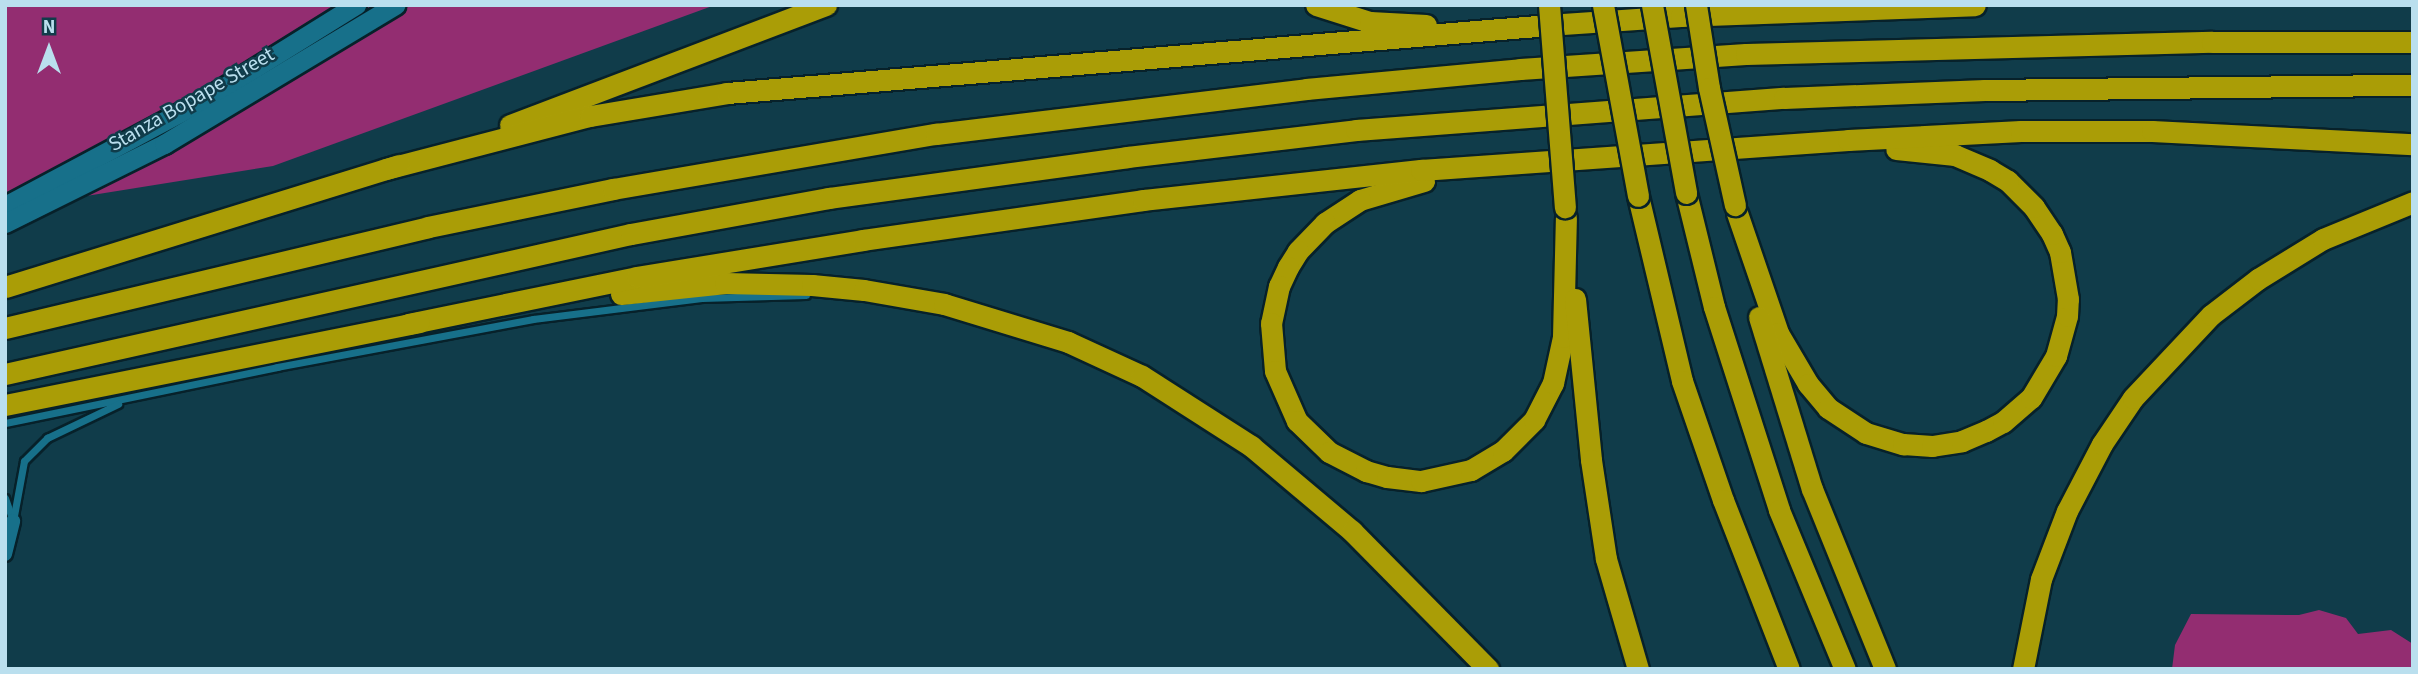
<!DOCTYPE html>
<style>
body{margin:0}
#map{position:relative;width:2418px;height:674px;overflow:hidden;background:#103c4a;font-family:"Source Sans 3",sans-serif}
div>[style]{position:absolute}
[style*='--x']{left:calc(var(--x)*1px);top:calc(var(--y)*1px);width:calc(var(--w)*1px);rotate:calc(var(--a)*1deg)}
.green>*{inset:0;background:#932d71}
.roads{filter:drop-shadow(2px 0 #07212a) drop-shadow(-2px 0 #07212a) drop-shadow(0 2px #07212a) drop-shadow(0 -2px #07212a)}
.service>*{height:7px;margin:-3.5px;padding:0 3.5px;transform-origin:3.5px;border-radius:3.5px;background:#17708a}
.minor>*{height:14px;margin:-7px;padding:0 7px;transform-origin:7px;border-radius:7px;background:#17708a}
.secondary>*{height:19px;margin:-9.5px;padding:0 9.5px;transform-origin:9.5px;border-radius:9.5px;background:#17708a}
.motorway>*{height:21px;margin:-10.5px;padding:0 10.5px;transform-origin:10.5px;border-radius:10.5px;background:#aa9d06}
.bridges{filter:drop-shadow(2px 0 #07212a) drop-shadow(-2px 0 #07212a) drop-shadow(0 2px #07212a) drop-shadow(0 -2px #07212a)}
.motorway-bridge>*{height:21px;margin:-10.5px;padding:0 10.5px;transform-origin:10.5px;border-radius:10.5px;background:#aa9d06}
span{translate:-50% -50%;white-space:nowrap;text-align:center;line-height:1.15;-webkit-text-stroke:5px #103c4a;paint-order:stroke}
.street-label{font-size:21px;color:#badfee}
.frame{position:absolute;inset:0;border:7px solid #badfee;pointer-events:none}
.north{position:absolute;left:14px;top:14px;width:70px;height:70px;-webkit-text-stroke:5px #103c4a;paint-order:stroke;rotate:0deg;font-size:19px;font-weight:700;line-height:28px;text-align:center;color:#badfee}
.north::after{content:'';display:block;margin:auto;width:24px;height:32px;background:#badfee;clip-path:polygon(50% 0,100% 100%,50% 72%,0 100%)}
</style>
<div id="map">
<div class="green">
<div style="clip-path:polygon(5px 5px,715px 5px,273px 166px,5px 209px)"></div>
<div style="clip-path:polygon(2319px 610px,2346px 618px,2358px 634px,2391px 630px,2413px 644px,2413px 669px,2172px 669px,2175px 645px,2191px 614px,2299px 615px)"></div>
</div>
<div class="roads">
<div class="service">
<div style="--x:5;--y:423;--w:278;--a:-11.6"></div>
<div style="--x:277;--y:367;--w:260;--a:-10.6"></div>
<div style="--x:533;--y:319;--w:170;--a:-7.1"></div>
<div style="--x:702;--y:298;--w:104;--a:-1.7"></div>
<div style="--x:5;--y:498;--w:24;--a:71"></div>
<div style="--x:13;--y:521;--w:61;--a:-79.6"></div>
<div style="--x:24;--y:461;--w:33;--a:-45"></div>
<div style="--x:47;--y:438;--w:79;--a:-25.6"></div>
</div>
<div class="minor">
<div style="--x:5;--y:554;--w:34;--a:-76"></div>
</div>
<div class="secondary">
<div style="--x:5;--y:206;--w:221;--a:-28.1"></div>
<div style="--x:200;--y:102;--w:184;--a:-31.9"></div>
<div style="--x:5;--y:223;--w:178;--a:-26.4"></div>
<div style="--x:164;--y:144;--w:270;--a:-31"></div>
</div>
<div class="motorway">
<div style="--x:1316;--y:5;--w:57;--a:17.5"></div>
<div style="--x:1370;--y:22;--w:56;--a:3.1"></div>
<div style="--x:510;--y:125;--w:338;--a:-20.8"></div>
<div style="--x:386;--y:169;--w:211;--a:-14.6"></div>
<div style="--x:590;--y:116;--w:139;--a:-9.5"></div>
<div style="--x:727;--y:93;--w:824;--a:-4.73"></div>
<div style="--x:1548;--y:25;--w:133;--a:-3.9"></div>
<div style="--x:1681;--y:16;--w:294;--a:-2.1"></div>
<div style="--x:1424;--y:181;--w:67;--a:163.5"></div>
<div style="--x:1360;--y:200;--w:42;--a:146.7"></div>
<div style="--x:1325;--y:223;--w:39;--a:134"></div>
<div style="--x:1298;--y:251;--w:19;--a:122"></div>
<div style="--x:1288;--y:267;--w:21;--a:115"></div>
<div style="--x:1279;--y:286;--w:38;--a:102"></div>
<div style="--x:1271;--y:323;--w:48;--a:85.2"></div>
<div style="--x:1275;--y:371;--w:55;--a:66.3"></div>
<div style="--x:1297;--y:421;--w:45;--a:44.1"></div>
<div style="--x:1329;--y:452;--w:42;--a:27.2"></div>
<div style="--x:1366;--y:471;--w:22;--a:16"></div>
<div style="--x:1387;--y:477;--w:34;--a:7"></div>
<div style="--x:1421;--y:481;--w:51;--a:-12.4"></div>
<div style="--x:1471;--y:470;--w:37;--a:-31"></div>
<div style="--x:1503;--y:451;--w:44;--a:-45"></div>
<div style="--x:1534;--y:420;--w:42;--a:-62.8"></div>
<div style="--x:1553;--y:383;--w:47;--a:-77.7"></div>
<div style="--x:1563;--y:337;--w:119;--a:-88.6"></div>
<div style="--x:1686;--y:193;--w:117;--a:76.2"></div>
<div style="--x:1714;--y:307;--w:213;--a:72.2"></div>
<div style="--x:1779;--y:510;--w:172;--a:67.5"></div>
<div style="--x:1638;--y:196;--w:190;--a:76.6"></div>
<div style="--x:1682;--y:381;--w:126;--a:71"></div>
<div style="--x:1723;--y:500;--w:181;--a:68.7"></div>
<div style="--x:1737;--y:213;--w:127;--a:71.1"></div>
<div style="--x:1778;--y:333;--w:59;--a:59.5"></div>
<div style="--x:1808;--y:384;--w:31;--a:50"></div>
<div style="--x:1828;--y:408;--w:45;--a:33.3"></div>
<div style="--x:1866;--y:433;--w:39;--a:17"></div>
<div style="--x:1903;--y:444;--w:29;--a:4"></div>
<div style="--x:1932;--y:446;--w:30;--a:-9"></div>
<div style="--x:1962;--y:441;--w:26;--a:-23"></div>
<div style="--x:1986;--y:431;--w:19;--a:-28"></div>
<div style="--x:2003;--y:422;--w:37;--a:-41"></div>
<div style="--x:2031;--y:398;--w:49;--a:-59.2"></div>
<div style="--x:2056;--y:356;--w:41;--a:-74.6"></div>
<div style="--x:2067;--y:316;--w:17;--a:-87"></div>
<div style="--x:2068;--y:299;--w:48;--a:-99.7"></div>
<div style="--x:2060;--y:252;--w:20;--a:-114"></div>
<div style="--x:2052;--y:234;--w:32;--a:-124"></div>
<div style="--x:2034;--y:207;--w:37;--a:-135"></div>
<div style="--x:2008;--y:181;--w:21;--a:-149"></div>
<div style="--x:1990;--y:170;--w:38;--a:-157"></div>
<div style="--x:1955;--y:155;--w:59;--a:-174.2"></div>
<div style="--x:5;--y:287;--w:412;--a:-17.2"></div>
<div style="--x:621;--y:294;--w:105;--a:-6"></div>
<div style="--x:725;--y:283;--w:87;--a:1.3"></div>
<div style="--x:812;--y:285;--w:52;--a:5.5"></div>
<div style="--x:864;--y:290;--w:81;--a:9.9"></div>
<div style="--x:944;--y:304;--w:130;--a:17"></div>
<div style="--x:1068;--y:342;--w:81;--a:24.7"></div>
<div style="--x:1142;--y:376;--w:130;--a:32.7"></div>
<div style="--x:1251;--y:446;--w:132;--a:40.1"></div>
<div style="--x:1352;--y:531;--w:194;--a:45.4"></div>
<div style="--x:1575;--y:299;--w:162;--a:84.3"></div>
<div style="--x:1591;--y:460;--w:100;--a:81.4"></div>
<div style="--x:1606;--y:559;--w:115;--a:73.8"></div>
<div style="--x:1759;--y:317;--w:180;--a:72.9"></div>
<div style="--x:1812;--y:489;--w:194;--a:67.9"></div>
<div style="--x:408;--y:324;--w:234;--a:-11.6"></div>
<div style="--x:637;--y:277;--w:229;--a:-9.3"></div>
<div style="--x:863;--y:240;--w:283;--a:-8.1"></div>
<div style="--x:1143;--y:200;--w:280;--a:-6.2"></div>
<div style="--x:1421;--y:170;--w:428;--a:-4"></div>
<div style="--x:1848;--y:140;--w:173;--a:-3"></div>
<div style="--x:2021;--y:131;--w:131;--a:0"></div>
<div style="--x:2152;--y:131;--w:261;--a:2.9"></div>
<div style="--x:5;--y:328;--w:435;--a:-13.4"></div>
<div style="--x:428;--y:227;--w:189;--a:-11.6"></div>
<div style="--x:613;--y:189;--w:328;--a:-9.7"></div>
<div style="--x:936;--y:134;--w:373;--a:-6.9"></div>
<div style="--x:1306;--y:89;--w:215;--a:-5.3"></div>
<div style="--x:1520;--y:69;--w:226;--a:-3.8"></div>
<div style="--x:1746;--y:54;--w:466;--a:-1.5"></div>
<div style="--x:2212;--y:42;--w:201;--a:0"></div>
<div style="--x:5;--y:374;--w:641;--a:-12.61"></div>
<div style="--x:631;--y:234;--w:201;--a:-10.3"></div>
<div style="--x:829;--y:198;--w:301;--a:-7.8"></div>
<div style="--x:1127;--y:157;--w:231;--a:-6.7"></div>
<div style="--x:1356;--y:130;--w:429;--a:-4.3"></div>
<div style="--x:1784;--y:98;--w:201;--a:-2.3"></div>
<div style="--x:1985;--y:90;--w:428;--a:-0.7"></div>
<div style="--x:5;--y:405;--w:422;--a:-11.3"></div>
<div style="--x:2023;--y:669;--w:92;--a:-78.7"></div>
<div style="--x:2041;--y:579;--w:73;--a:-69.1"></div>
<div style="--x:2067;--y:511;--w:76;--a:-62.4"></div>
<div style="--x:2102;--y:444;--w:55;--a:-56"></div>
<div style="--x:2133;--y:398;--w:114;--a:-46.8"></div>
<div style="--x:2211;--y:315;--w:59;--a:-37.5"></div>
<div style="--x:2258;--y:279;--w:76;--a:-31.6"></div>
<div style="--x:2323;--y:239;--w:97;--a:-22.3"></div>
</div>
</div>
<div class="bridges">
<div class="motorway-bridge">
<div style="--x:1549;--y:5;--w:203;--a:85.5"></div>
<div style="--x:1603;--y:5;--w:194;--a:79.6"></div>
<div style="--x:1652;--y:5;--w:191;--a:79.7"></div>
<div style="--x:1696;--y:5;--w:84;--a:81.1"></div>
<div style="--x:1709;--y:88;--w:120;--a:77.5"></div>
</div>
</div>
<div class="street-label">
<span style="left:191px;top:99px;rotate:-30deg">Stanza Bopape Street</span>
</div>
<div class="frame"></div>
<div class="north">N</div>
</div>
